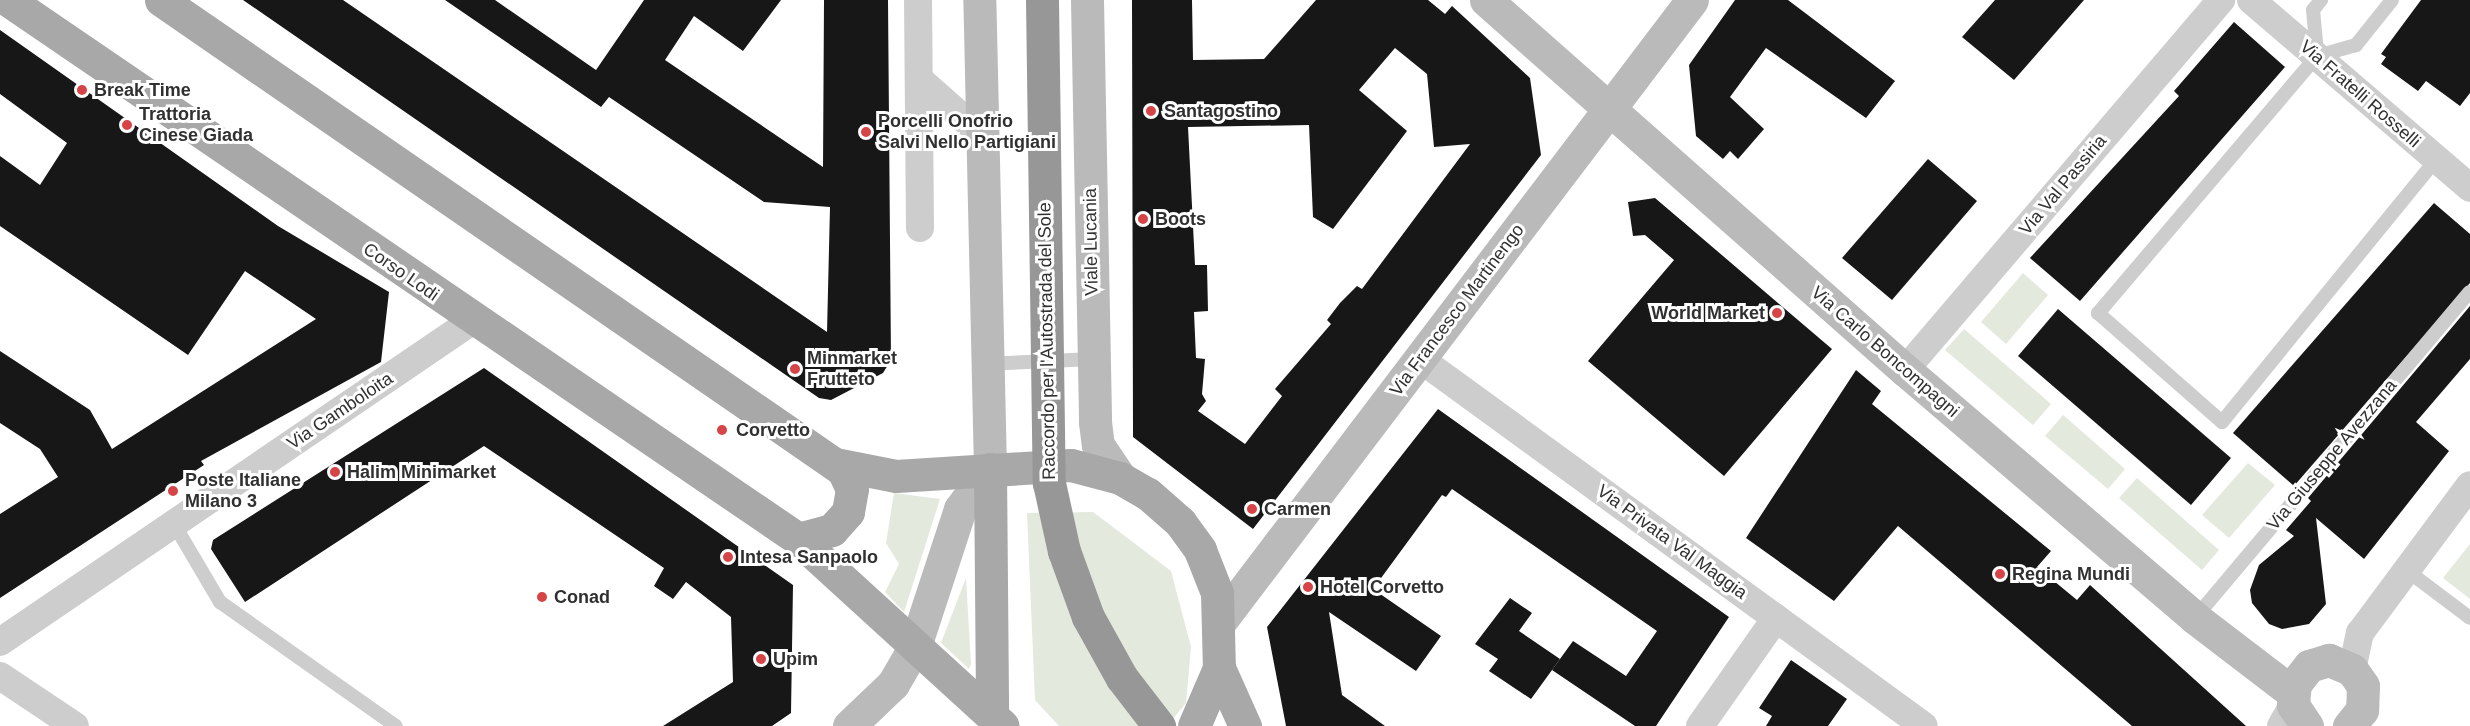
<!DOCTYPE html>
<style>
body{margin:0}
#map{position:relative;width:2470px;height:726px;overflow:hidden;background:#fff;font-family:Helvetica,sans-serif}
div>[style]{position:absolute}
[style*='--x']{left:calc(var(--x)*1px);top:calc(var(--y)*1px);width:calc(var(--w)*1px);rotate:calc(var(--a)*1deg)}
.green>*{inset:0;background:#e3e9dd}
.building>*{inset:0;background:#171717}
.lane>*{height:14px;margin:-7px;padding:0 7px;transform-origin:7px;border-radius:7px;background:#cdcdcd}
.street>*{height:28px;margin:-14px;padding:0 14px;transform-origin:14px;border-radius:14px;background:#cdcdcd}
.secondary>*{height:33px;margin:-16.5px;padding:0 16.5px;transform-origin:16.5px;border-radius:16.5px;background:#bababa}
.primary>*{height:33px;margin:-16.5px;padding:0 16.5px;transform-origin:16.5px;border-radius:16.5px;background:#a8a8a8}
.highway-bridge>*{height:33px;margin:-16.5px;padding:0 16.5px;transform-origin:16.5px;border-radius:16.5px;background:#979797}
.dots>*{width:16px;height:16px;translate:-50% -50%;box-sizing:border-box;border:3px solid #fff;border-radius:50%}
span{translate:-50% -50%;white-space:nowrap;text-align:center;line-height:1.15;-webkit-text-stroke:6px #fff;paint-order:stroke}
.poi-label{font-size:18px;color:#303030;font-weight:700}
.left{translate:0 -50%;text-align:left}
.right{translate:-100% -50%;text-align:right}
.street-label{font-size:18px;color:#303030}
</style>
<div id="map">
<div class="green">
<div style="clip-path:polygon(2023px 273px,2048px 295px,2006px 344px,1981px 322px)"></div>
<div style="clip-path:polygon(1964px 329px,2051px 404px,2033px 425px,1945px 350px)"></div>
<div style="clip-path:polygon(2063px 415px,2125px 469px,2108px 489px,2045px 436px)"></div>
<div style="clip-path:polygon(2248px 463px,2275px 485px,2229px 538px,2202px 515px)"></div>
<div style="clip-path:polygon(2137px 478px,2219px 550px,2202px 570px,2119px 498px)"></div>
<div style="clip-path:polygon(894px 493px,940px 499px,904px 612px,885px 592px,899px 564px,886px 543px)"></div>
<div style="clip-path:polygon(1093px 512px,1171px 571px,1191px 647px,1186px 703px,1167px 726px,1059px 726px,1035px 700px,1027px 513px)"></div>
<div style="clip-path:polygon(2470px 544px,2470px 599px,2443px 578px)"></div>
<div style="clip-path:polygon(966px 578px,971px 664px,969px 669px,941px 643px)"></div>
</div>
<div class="building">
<div style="clip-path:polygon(243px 0,343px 0,827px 332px,830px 207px,764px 202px,609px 97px,601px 107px,445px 0,495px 0,596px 70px,644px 0,781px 0,743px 51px,694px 16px,665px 60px,823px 167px,824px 0,888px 0,891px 360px,883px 373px,831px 400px,819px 398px)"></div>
<div style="clip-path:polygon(evenodd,1132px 0,1192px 0,1193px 60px,1264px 59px,1316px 0,1428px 0,1445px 14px,1452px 6px,1530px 78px,1541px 155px,1253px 529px,1133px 437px,1132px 0,1395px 48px,1427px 74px,1434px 147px,1470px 144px,1362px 289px,1357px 286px,1340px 303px,1327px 320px,1331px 324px,1275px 389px,1282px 396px,1245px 444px,1198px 411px,1206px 401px,1202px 394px,1205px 359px,1196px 358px,1194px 312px,1208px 311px,1207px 265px,1195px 265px,1188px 127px,1309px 125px,1313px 217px,1333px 229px,1407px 131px,1359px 90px,1395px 48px)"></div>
<div style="clip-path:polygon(1735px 0,1788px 0,1895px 81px,1866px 118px,1766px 48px,1730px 97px,1764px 129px,1738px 159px,1730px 151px,1723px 159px,1696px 136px,1689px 65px)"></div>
<div style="clip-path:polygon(1995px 0,2084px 0,2014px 80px,1962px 37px)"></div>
<div style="clip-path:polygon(2421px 0,2470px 0,2470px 93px,2460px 106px,2426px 81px,2418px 91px,2381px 64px,2386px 57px,2381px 54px)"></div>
<div style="clip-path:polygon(2234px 22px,2285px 67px,2080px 301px,2030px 258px,2179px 96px,2174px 91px)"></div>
<div style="clip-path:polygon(0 30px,278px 226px,389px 292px,381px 362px,201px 461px,204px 465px,0 598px,0 514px,58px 477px,40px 449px,0 423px,0 351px,90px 410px,112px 449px,316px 319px,245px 271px,188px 355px,0 226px,0 156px,40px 185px,67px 143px,0 94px)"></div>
<div style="clip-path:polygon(1928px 159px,1977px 201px,1892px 300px,1842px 258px)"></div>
<div style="clip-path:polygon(1655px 198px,1832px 349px,1724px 476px,1588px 361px,1674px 260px,1645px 235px,1633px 236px,1628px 202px)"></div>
<div style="clip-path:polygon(2434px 203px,2470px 234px,2470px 283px,2294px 486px,2233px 433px)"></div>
<div style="clip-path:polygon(2470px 306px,2470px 359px,2416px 422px,2449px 451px,2364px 559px,2316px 518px,2326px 604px,2309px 624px,2282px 629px,2269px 624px,2252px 603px,2250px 590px,2259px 565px,2294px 536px,2286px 530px,2311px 501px,2308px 498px)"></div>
<div style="clip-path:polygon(2058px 309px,2231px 458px,2191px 505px,2018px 356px)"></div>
<div style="clip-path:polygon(484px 368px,793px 585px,791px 713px,772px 726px,663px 726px,733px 682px,731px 617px,686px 582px,673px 599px,654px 586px,664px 568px,484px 446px,245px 602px,211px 549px,213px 540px)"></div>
<div style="clip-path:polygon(1856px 370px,1881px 391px,1872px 404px,2051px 551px,2037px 567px,2077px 600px,2090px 585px,2246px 726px,2132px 726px,1898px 526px,1834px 601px,1746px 538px)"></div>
<div style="clip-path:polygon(1438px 409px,1729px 617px,1656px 726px,1635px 726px,1552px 670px,1573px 641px,1626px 676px,1657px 631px,1452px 489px,1446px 497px,1442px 495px,1373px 589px,1441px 636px,1416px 671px,1329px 612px,1342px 695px,1385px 726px,1286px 726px,1267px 627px)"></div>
<div style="clip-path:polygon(1510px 598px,1532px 613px,1519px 631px,1560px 659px,1531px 699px,1489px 671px,1498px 659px,1475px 644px)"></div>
<div style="clip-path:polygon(1791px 660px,1847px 699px,1828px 726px,1766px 726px,1772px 716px,1759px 708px)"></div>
</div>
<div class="lane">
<div style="--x:2392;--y:0;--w:58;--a:128.7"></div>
<div style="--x:2356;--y:45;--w:41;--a:164.2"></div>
<div style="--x:2317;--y:56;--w:338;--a:130.4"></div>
<div style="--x:2098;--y:313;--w:165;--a:41.3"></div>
<div style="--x:2222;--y:422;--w:337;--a:-50.8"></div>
<div style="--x:2317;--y:53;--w:43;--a:-95.3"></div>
<div style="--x:2313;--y:10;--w:13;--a:-51"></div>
<div style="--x:986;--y:364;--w:107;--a:-2.7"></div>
<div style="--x:174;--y:524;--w:91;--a:59.5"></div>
<div style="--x:220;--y:602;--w:215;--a:35.2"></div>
<div style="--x:2405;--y:569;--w:81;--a:37"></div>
<div style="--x:2195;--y:618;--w:426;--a:-49.9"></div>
</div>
<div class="street">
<div style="--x:918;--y:0;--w:228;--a:89.5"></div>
<div style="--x:2251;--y:0;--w:289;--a:40.6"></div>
<div style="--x:920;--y:80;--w:80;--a:41.5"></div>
<div style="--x:1420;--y:359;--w:623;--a:36.06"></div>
<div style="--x:1905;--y:370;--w:487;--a:-49.5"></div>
<div style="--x:0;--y:642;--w:571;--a:-34.22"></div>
<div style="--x:2352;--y:670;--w:38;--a:-78"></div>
<div style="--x:2360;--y:633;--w:184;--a:-53.4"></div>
<div style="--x:0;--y:676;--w:90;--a:33.7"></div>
<div style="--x:1700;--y:726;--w:132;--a:-54.9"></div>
<div style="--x:2281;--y:726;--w:24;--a:-60"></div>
</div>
<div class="secondary">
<div style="--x:1087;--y:0;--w:422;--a:88.9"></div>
<div style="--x:1095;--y:422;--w:23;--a:83"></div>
<div style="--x:1098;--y:445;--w:40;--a:56"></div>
<div style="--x:1486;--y:0;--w:559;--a:41.45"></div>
<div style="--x:1905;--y:370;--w:382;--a:40.5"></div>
<div style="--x:2195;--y:618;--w:123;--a:37.4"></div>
<div style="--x:1222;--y:619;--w:777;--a:-52.79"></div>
<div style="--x:849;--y:726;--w:61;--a:-43.7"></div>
<div style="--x:893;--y:684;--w:44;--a:-59.9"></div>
<div style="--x:915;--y:646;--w:144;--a:-71.8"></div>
<div style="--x:960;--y:509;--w:50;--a:-53.1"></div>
<div style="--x:990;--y:469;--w:469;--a:-91.3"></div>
<div style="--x:2307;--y:726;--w:25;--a:-124"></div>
<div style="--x:2293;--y:705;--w:21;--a:-85"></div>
<div style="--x:2295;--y:684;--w:23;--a:-52"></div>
<div style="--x:2309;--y:666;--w:21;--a:-17"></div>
<div style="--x:2329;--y:660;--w:25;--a:23"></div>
<div style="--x:2352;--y:670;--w:19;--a:55"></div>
<div style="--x:2363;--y:686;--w:24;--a:92"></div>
<div style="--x:2362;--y:710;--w:21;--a:129"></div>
</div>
<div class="primary">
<div style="--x:8;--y:0;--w:956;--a:34.3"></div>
<div style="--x:798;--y:539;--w:277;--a:42.4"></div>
<div style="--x:161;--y:0;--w:828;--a:34.57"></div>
<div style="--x:843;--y:470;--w:21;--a:65"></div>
<div style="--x:852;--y:489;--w:23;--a:100"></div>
<div style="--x:848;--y:512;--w:24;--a:132"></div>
<div style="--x:832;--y:530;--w:35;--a:165"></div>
<div style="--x:835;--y:464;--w:62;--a:11.1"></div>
<div style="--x:896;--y:476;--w:175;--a:-3.6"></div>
<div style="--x:1071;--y:465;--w:51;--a:14.9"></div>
<div style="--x:1120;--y:478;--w:32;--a:30"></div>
<div style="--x:1148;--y:494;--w:43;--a:41.2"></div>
<div style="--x:1180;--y:522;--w:34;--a:54"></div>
<div style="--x:1200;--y:550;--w:46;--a:68.4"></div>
<div style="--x:1217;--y:593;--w:75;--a:88.5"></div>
<div style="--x:1219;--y:668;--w:63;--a:113.3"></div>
<div style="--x:990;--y:469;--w:248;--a:89.5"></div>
<div style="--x:1219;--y:668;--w:64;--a:65.9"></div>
</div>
<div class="highway-bridge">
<div style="--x:1042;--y:0;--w:483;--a:89.2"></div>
<div style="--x:1049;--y:483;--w:70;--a:77.6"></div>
<div style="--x:1064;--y:551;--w:70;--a:70"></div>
<div style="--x:1088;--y:617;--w:70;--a:60.9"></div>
<div style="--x:1122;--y:678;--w:61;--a:52.4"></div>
</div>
<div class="dots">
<div style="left:82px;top:90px;background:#d54447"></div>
<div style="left:1151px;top:111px;background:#d54447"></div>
<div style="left:127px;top:125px;background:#d54447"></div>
<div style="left:866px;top:132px;background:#d54447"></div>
<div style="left:1143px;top:219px;background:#d54447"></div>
<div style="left:1777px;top:313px;background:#d54447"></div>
<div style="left:795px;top:369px;background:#d54447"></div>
<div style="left:722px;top:430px;background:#d54447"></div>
<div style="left:335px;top:472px;background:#d54447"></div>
<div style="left:173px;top:491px;background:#d54447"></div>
<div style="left:1252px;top:509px;background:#d54447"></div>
<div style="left:728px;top:557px;background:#d54447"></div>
<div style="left:2000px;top:574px;background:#d54447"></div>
<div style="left:1308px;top:587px;background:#d54447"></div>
<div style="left:542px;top:597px;background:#d54447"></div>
<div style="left:761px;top:659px;background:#d54447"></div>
</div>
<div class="poi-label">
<span class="left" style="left:94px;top:90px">Break Time</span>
<span class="left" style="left:1164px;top:111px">Santagostino</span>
<span class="left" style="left:139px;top:125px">Trattoria<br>Cinese Giada</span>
<span class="left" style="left:878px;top:132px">Porcelli Onofrio<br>Salvi Nello Partigiani</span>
<span class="left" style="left:1155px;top:219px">Boots</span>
<span class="right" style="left:1765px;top:313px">World Market</span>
<span class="left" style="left:807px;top:369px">Minmarket<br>Frutteto</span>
<span class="left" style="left:736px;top:430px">Corvetto</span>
<span class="left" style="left:347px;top:472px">Halim Minimarket</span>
<span class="left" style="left:185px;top:491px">Poste Italiane<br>Milano 3</span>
<span class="left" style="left:1264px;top:509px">Carmen</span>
<span class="left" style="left:740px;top:557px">Intesa Sanpaolo</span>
<span class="left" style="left:2012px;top:574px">Regina Mundi</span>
<span class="left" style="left:1320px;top:587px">Hotel Corvetto</span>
<span class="left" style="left:554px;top:597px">Conad</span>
<span class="left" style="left:773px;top:659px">Upim</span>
</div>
<div class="street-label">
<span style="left:2360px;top:94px;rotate:41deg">Via Fratelli Rosselli</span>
<span style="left:2063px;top:185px;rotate:-50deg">Via Val Passiria</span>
<span style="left:1091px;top:242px;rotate:-91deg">Viale Lucania</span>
<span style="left:401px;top:272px;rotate:35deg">Corso Lodi</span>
<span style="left:1457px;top:310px;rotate:-53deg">Via Francesco Martinengo</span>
<span style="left:1047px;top:341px;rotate:-91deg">Raccordo per l'Autostrada del Sole</span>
<span style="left:1885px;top:352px;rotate:41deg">Via Carlo Boncompagni</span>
<span style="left:340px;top:411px;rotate:-34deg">Via Gamboloita</span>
<span style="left:2332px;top:455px;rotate:-50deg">Via Giuseppe Avezzana</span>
<span style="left:1672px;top:542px;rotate:36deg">Via Privata Val Maggia</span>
</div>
</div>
